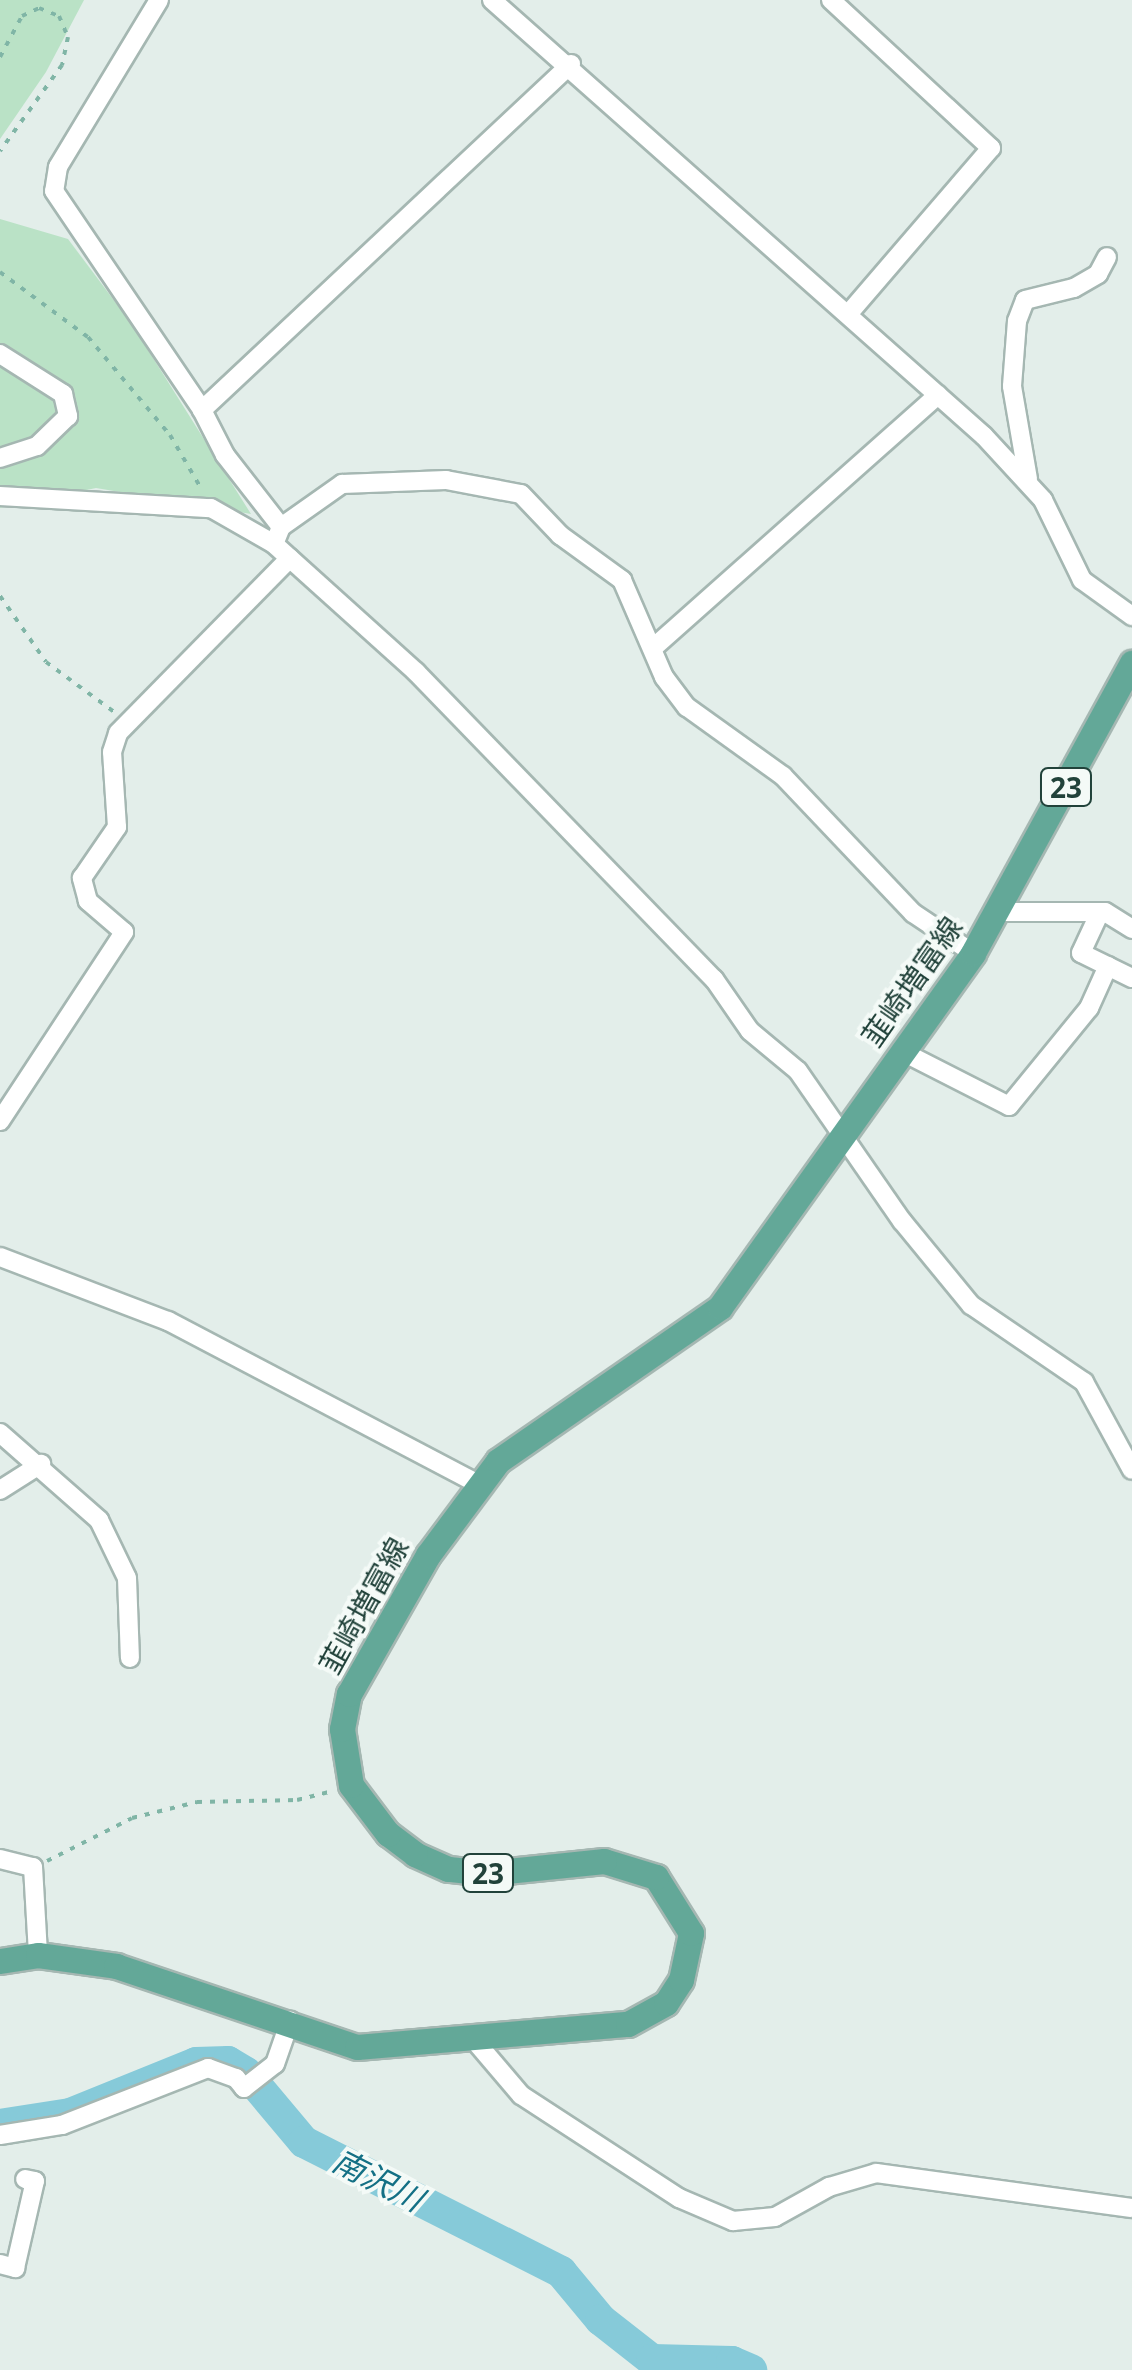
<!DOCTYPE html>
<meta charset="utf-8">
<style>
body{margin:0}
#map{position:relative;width:1132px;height:2370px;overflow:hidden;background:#e3eeea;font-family:"Open Sans","Noto Sans JP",sans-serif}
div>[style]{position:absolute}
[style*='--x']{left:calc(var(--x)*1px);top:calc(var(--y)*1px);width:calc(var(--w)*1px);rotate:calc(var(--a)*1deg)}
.green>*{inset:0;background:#bae2c6}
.river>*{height:32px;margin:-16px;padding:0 16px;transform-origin:16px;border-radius:16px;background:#86cad9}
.path>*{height:4px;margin-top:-2px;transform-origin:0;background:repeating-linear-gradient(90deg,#80b5a6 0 5px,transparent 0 13px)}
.roads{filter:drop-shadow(2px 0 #a5b7b2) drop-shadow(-2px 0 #a5b7b2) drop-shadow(0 2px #a5b7b2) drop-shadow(0 -2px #a5b7b2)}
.street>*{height:18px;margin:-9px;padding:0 9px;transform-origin:9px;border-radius:9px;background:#fff}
.primary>*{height:25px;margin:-12.5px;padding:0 12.5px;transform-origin:12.5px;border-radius:12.5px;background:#63a898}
span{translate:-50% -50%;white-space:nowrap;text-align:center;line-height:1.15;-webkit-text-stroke:8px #f4faf7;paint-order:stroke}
.shield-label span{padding:2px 8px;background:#f4faf7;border:2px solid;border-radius:8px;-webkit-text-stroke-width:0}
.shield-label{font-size:28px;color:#21423a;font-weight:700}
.street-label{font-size:30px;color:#21423a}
.water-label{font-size:32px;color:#147085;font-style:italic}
</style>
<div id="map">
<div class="green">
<div style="clip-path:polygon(0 0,84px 0,46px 72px,0 139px)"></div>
<div style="clip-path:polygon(0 219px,68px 239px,131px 323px,251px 514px,96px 488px,0 508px)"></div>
</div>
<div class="river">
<div style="--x:0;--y:2125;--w:71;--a:-8.9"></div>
<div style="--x:70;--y:2114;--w:136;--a:-22"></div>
<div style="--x:196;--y:2063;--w:32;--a:-2"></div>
<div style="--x:228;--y:2062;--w:21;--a:31"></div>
<div style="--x:246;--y:2073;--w:90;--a:50"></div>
<div style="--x:304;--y:2142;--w:288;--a:26.8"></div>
<div style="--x:561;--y:2272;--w:62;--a:50.2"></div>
<div style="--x:601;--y:2320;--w:65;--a:38.1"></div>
<div style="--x:652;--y:2360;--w:80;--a:1.4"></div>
<div style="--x:732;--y:2362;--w:21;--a:23"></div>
</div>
<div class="path">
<div style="--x:0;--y:57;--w:47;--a:-61.8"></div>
<div style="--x:22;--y:16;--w:19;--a:-25"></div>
<div style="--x:39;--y:8;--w:22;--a:22"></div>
<div style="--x:59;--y:16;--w:23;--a:67"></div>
<div style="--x:68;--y:37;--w:29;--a:102"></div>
<div style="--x:62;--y:65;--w:106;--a:125.8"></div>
<div style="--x:0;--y:272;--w:109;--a:36.5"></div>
<div style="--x:88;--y:337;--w:128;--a:50.1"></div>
<div style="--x:170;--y:435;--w:64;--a:59.8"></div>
<div style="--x:0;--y:596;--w:80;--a:55.1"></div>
<div style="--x:46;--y:662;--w:84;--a:36.3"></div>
<div style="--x:47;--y:1861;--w:95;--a:-26.8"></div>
<div style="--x:132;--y:1818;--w:67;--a:-13.8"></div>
<div style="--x:197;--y:1802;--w:100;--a:-1.1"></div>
<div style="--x:297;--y:1800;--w:38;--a:-14"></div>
</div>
<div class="roads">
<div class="street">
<div style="--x:159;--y:0;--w:195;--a:121.2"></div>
<div style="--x:58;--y:167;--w:24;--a:99"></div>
<div style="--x:54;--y:191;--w:264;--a:55.9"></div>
<div style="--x:492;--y:0;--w:657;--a:41.55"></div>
<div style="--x:984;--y:436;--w:87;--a:47.3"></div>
<div style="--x:1043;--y:500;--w:89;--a:64"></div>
<div style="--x:1082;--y:580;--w:62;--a:35.8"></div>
<div style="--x:831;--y:0;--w:218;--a:42.8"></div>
<div style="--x:991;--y:148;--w:218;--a:130.7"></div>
<div style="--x:571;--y:64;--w:506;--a:136.84"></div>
<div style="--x:202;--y:410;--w:51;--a:62.9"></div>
<div style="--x:225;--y:455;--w:91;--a:52.1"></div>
<div style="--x:281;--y:527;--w:18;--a:112"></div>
<div style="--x:274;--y:544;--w:191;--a:42"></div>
<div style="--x:416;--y:672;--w:428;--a:45.9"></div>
<div style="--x:714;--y:979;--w:63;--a:55.3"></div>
<div style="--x:750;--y:1031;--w:62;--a:39.8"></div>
<div style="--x:798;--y:1071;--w:183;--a:55.3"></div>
<div style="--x:902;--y:1221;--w:109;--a:50.6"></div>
<div style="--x:971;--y:1305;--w:137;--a:34.3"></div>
<div style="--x:1084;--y:1382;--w:100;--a:61.4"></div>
<div style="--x:0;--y:354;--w:75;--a:32.4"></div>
<div style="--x:63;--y:394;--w:23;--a:77"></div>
<div style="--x:68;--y:416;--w:43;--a:135.9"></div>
<div style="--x:37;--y:446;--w:39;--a:162"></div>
<div style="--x:1028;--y:479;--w:94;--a:-99.8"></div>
<div style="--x:1012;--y:386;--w:65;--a:-85.6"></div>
<div style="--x:1017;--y:321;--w:22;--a:-69"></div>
<div style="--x:1025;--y:300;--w:50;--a:-13.8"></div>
<div style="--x:1074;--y:288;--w:28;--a:-30"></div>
<div style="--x:1098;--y:274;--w:19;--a:-62"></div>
<div style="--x:0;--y:496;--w:211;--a:3.3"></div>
<div style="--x:211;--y:508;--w:73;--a:29.7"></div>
<div style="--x:281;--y:527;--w:75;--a:-35.2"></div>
<div style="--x:342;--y:484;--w:104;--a:-2.2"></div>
<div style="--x:446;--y:480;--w:76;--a:10.6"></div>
<div style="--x:521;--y:494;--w:57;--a:46.4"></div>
<div style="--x:560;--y:535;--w:77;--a:36"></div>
<div style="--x:622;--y:580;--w:106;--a:66.6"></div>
<div style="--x:664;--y:677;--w:38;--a:53"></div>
<div style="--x:687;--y:707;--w:118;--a:35.7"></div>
<div style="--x:783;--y:776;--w:189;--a:46.5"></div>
<div style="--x:913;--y:913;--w:72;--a:33.7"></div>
<div style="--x:653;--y:648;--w:381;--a:-41.6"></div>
<div style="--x:1000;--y:912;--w:105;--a:0"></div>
<div style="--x:1105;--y:912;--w:32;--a:32"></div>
<div style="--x:1100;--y:912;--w:45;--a:114.9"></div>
<div style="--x:1081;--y:953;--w:57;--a:26.1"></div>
<div style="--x:903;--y:1052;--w:119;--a:27"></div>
<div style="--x:1009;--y:1106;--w:127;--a:-50.8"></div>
<div style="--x:1089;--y:1008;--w:46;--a:-65.7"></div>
<div style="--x:0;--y:1121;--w:226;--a:-56.7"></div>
<div style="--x:124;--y:932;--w:48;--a:-139.3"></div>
<div style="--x:88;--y:901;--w:24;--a:-105"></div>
<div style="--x:82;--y:878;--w:62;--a:-55.5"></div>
<div style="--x:117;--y:827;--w:75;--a:-93.8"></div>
<div style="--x:112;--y:752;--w:20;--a:-72"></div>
<div style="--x:118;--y:733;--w:245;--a:-45.5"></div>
<div style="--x:0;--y:1257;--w:180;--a:20.9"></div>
<div style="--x:168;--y:1321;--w:349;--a:27.7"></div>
<div style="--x:0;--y:1433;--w:132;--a:41.3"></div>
<div style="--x:99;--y:1520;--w:64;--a:64.2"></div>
<div style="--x:127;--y:1578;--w:80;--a:87.9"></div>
<div style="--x:0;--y:1490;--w:49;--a:-32.4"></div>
<div style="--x:0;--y:1859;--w:34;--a:14"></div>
<div style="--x:33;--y:1867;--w:88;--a:86.7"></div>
<div style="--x:475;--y:2041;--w:71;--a:49.6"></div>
<div style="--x:521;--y:2095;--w:189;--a:33.1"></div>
<div style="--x:679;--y:2198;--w:59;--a:23.1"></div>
<div style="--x:733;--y:2221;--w:42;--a:-5.4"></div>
<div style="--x:775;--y:2217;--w:62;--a:-29.1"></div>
<div style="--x:829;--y:2187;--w:49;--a:-16.6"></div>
<div style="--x:876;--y:2173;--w:258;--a:7.8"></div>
<div style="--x:0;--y:2135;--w:63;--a:-9.2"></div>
<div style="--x:62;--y:2125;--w:157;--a:-21.3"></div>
<div style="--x:208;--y:2068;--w:30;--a:20"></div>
<div style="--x:236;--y:2078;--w:13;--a:51"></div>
<div style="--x:244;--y:2088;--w:39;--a:-38"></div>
<div style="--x:275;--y:2064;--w:46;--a:-70.8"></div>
<div style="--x:0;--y:2264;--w:16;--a:15"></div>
<div style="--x:15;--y:2268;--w:89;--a:-77.1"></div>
<div style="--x:35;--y:2181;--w:10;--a:-169"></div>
</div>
<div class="primary">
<div style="--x:0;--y:1961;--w:38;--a:-9"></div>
<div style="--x:38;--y:1955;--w:79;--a:8"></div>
<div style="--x:116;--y:1966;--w:254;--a:18.6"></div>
<div style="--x:357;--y:2047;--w:272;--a:-4.9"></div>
<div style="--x:628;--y:2024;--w:43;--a:-28.9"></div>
<div style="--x:666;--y:2003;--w:27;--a:-57"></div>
<div style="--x:681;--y:1980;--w:48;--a:-78"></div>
<div style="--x:691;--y:1933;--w:66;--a:-122"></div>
<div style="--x:656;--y:1877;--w:54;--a:-162.9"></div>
<div style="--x:604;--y:1861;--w:118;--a:174.1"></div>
<div style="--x:487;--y:1873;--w:39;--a:-174"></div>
<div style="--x:448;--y:1869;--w:36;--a:-156"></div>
<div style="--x:415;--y:1854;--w:34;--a:-143"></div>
<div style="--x:388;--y:1834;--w:61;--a:-127.1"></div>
<div style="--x:351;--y:1785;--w:57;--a:-99.1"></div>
<div style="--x:342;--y:1729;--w:36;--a:-79"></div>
<div style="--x:349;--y:1694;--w:160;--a:-60.4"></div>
<div style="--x:428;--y:1555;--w:117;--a:-53.3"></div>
<div style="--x:498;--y:1461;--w:270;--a:-34.7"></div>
<div style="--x:720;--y:1307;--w:435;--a:-54.4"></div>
<div style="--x:973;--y:953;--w:331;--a:-61.3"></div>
</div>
</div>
<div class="shield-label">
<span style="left:1066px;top:787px">23</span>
<span style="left:488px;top:1873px">23</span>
</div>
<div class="street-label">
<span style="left:912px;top:982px;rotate:-55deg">韮崎増富線</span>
<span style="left:364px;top:1606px;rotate:-61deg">韮崎増富線</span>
</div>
<div class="water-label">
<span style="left:378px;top:2180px;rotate:27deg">南沢川</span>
</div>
</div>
